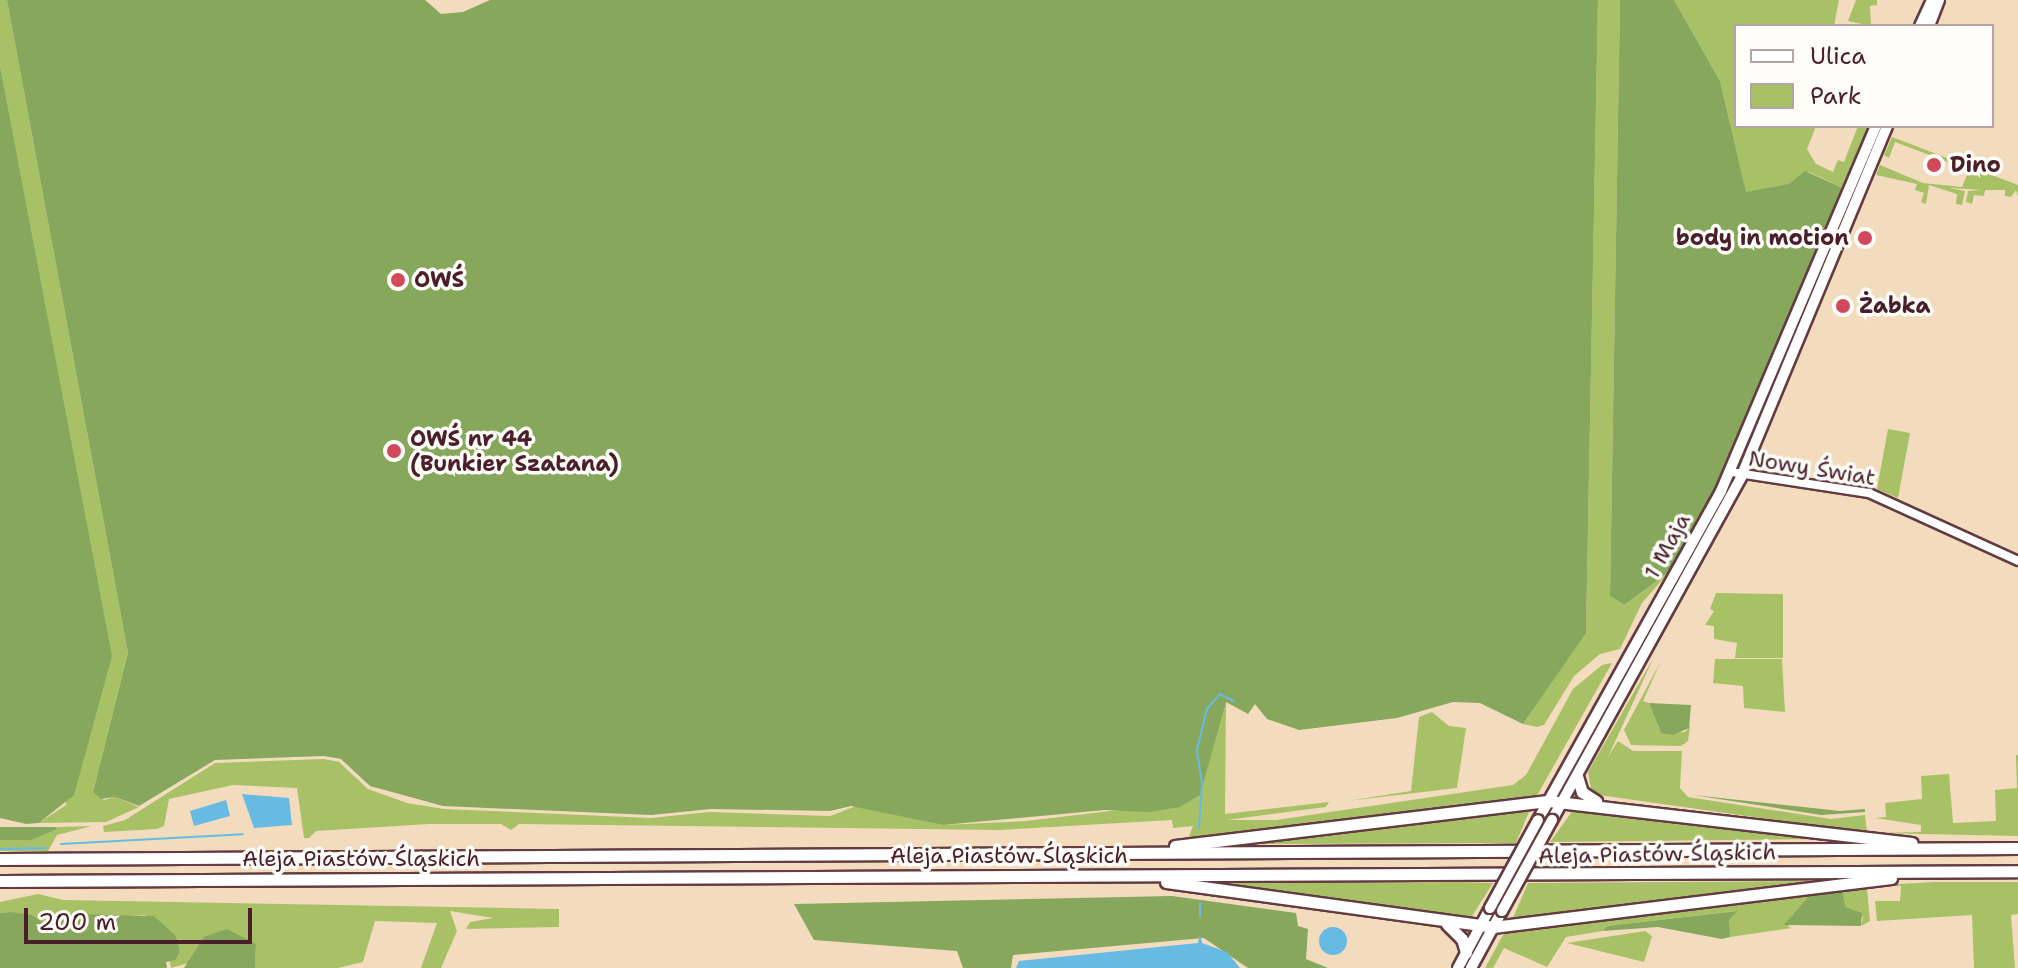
<!DOCTYPE html>
<meta charset="utf-8">
<style>
body{margin:0}
#map{position:relative;width:2018px;height:968px;overflow:hidden;background:#f3dcbe;font-family:"Shantell Sans",sans-serif}
div>[style]{position:absolute}
[style*='--x']{left:calc(var(--x)*1px);top:calc(var(--y)*1px);width:calc(var(--w)*1px);rotate:calc(var(--a)*1deg)}
.green>*{inset:0;background:#a8c167}
.forest>*{inset:0;background:#86a75c}
.water>*{inset:0;background:#67bbe3}
.round{border-radius:50%}
.stream>*{height:2px;margin:-1px;padding:0 1px;transform-origin:1px;border-radius:1px;background:#67bbe3}
.roads{filter:drop-shadow(2px 0 #633b41) drop-shadow(-2px 0 #633b41) drop-shadow(0 2px #633b41) drop-shadow(0 -2px #633b41)}
.minor>*{height:8px;margin:-4px;padding:0 4px;transform-origin:4px;border-radius:4px;background:#fff}
.major>*{height:10px;margin:-5px;padding:0 5px;transform-origin:5px;border-radius:5px;background:#fff}
.highway>*{height:11px;margin:-5.5px;padding:0 5.5px;transform-origin:5.5px;border-radius:5.5px;background:#fff}
.bridges{filter:drop-shadow(2px 0 #633b41) drop-shadow(-2px 0 #633b41) drop-shadow(0 2px #633b41) drop-shadow(0 -2px #633b41)}
.major-bridge>*{height:10px;margin:-5px;padding:0 5px;transform-origin:5px;border-radius:5px;background:#fff}
.dots>*{width:22px;height:22px;translate:-50% -50%;box-sizing:border-box;border:4px solid #fdfcf7;border-radius:50%}
span{translate:-50% -50%;white-space:nowrap;text-align:center;line-height:1.15;-webkit-text-stroke:7px #fdfcf7;paint-order:stroke}
.poi-label{font-size:22px;color:#4a1f2b;font-weight:700}
.left{translate:0 -50%;text-align:left}
.right{translate:-100% -50%;text-align:right}
.street-label{font-size:22px;color:#4a1f2b}
.legend{position:absolute;left:1734px;top:24px;width:260px;height:104px;box-sizing:border-box;background:#fdfcf7;border:2px solid #b5a4a5;margin:0;padding:10px 14px;list-style:none;font-size:24px;color:#4a1f2b}
.legend li{display:flex;align-items:center;gap:16px;height:40px}
.legend b{width:40px;border:2px solid #b5a4a5}
.scale{position:absolute;left:24px;top:908px;width:228px;height:36px;box-sizing:border-box;border:4px solid #4a1f2b;border-top:0;padding-left:10px;font-size:24px;line-height:28px;white-space:nowrap;color:#4a1f2b;-webkit-text-stroke:6px #fdfcf7;paint-order:stroke}
</style>
<div id="map">
<div class="green">
<div style="clip-path:polygon(0 0,7px 0,128px 653px,93px 792px,104px 800px,115px 797px,139px 807px,106px 822px,39px 823px,66px 805px,0 68px)"></div>
<div style="clip-path:polygon(1598px 0,1620px 0,1610px 596px,1624px 605px,1669px 572px,1642px 603px,1620px 649px,1600px 654px,1574px 676px,1544px 725px,1537px 727px,1523px 724px,1586px 632px)"></div>
<div style="clip-path:polygon(1674px 0,1839px 0,1834px 26px,1736px 26px,1736px 126px,1816px 126px,1807px 149px,1816px 164px,1833px 172px,1838px 160px,1844px 162px,1858px 126px,1871px 126px,1845px 189px,1809px 172px,1790px 184px,1746px 193px,1720px 81px)"></div>
<div style="clip-path:polygon(1856px 0,1877px 0,1877px 5px,1870px 6px,1871px 26px,1848px 21px)"></div>
<div style="clip-path:polygon(1879px 126px,1884px 126px,1741px 465px,1739px 463px)"></div>
<div style="clip-path:polygon(1892px 137px,2018px 185px,2018px 197px,2016px 190px,2011px 197px,2005px 196px,2005px 190px,1985px 190px,1984px 196px,1974px 195px,1972px 204px,1966px 202px,1968px 191px,1982px 190px,1950px 188px,1965px 191px,1962px 205px,1956px 204px,1957px 194px,1929px 185px,1926px 204px,1921px 202px,1924px 193px,1915px 190px,1917px 184px,1876px 175px,1880px 165px,1923px 183px,1962px 187px,1969px 170px,1895px 142px,1889px 158px,1884px 155px)"></div>
<div style="clip-path:polygon(1888px 429px,1910px 433px,1898px 498px,1877px 489px)"></div>
<div style="clip-path:polygon(1716px 593px,1783px 594px,1783px 658px,1735px 658px,1737px 643px,1714px 639px,1714px 626px,1705px 625px,1714px 611px,1710px 609px)"></div>
<div style="clip-path:polygon(1654px 657px,1608px 757px,1618px 741px,1633px 751px,1682px 751px,1680px 788px,1688px 797px,1831px 819px,1865px 815px,1867px 833px,1592px 794px,1588px 772px)"></div>
<div style="clip-path:polygon(1715px 659px,1782px 659px,1785px 712px,1744px 708px,1743px 686px,1713px 683px)"></div>
<div style="clip-path:polygon(1661px 661px,1643px 701px,1649px 703px,1661px 733px,1685px 732px,1690px 726px,1688px 741px,1681px 746px,1631px 745px,1624px 730px)"></div>
<div style="clip-path:polygon(1612px 663px,1535px 799px,1188px 839px,1193px 826px,1173px 828px,1172px 820px,999px 830px,519px 824px,511px 830px,501px 824px,429px 824px,316px 831px,309px 838px,304px 838px,297px 788px,233px 785px,169px 799px,164px 826px,157px 829px,104px 832px,103px 826px,125px 820px,215px 763px,324px 759px,339px 762px,368px 789px,407px 803px,444px 809px,651px 818px,709px 812px,830px 816px,856px 806px,943px 825px,1026px 821px,1119px 810px,1226px 702px,1225px 814px,1329px 802px,1326px 807px,1227px 820px,1276px 820px,1513px 785px,1526px 775px,1573px 689px,1602px 665px)"></div>
<div style="clip-path:polygon(1432px 712px,1449px 726px,1466px 728px,1457px 788px,1347px 801px,1411px 791px,1419px 717px)"></div>
<div style="clip-path:polygon(2016px 755px,2018px 755px,2018px 836px,1873px 833px,1921px 832px,1921px 825px,1875px 818px,1886px 817px,1885px 803px,1922px 799px,1921px 776px,1949px 774px,1953px 823px,1996px 821px,1995px 790px,2017px 788px)"></div>
<div style="clip-path:polygon(1576px 806px,1821px 837px,1821px 839px,1550px 842px)"></div>
<div style="clip-path:polygon(1531px 807px,1516px 843px,1252px 844px,1252px 841px)"></div>
<div style="clip-path:polygon(92px 826px,57px 835px,48px 851px,0 851px,0 840px,31px 840px,55px 827px)"></div>
<div style="clip-path:polygon(1808px 881px,1808px 884px,1512px 920px,1528px 883px)"></div>
<div style="clip-path:polygon(1933px 882px,2018px 882px,2018px 914px,2011px 915px,2015px 968px,1974px 968px,1972px 915px,1877px 921px,1875px 901px,1900px 901px,1901px 886px,1868px 886px)"></div>
<div style="clip-path:polygon(1230px 883px,1461px 882px,1493px 883px,1469px 921px)"></div>
<div style="clip-path:polygon(1867px 888px,1870px 921px,1861px 926px,1863px 917px,1844px 907px,1842px 890px)"></div>
<div style="clip-path:polygon(38px 894px,63px 900px,559px 909px,559px 927px,466px 929px,470px 922px,493px 918px,450px 911px,457px 931px,441px 968px,421px 968px,437px 923px,375px 921px,363px 962px,338px 968px,255px 968px,256px 944px,171px 968px,169px 958px,176px 960px,180px 950px,176px 936px,145px 915px,60px 918px,51px 928px,10px 912px,0 913px,0 902px)"></div>
<div style="clip-path:polygon(1810px 895px,1788px 927px,1792px 928px,1730px 937px,1728px 923px,1736px 911px,1607px 926px,1603px 931px,1566px 937px,1547px 967px,1504px 948px,1493px 968px,1485px 968px,1503px 935px,1513px 929px)"></div>
<div style="clip-path:polygon(1645px 931px,1652px 936px,1644px 962px,1567px 943px)"></div>
</div>
<div class="forest">
<div style="clip-path:polygon(7px 0,425px 0,441px 14px,463px 12px,490px 0,1598px 0,1586px 633px,1523px 724px,1480px 703px,1453px 702px,1397px 718px,1299px 730px,1267px 719px,1255px 704px,1248px 714px,1226px 702px,1200px 795px,1180px 807px,1149px 812px,1105px 810px,943px 825px,851px 806px,830px 811px,711px 809px,651px 815px,443px 806px,370px 786px,341px 759px,324px 756px,215px 760px,139px 806px,115px 797px,101px 799px,93px 792px,128px 653px)"></div>
<div style="clip-path:polygon(1620px 0,1674px 0,1720px 81px,1746px 192px,1789px 184px,1805px 171px,1845px 189px,1719px 485px,1669px 572px,1624px 605px,1610px 596px)"></div>
<div style="clip-path:polygon(0 67px,112px 656px,74px 795px,39px 823px,26px 824px,0 818px)"></div>
<div style="clip-path:polygon(1649px 703px,1691px 705px,1689px 728px,1673px 735px,1661px 733px)"></div>
<div style="clip-path:polygon(1693px 795px,1840px 811px,1865px 809px,1865px 812px,1821px 815px)"></div>
<div style="clip-path:polygon(0 827px,55px 827px,57px 829px,31px 840px,0 840px)"></div>
<div style="clip-path:polygon(1842px 890px,1845px 907px,1862px 913px,1861px 926px,1784px 925px,1810px 895px)"></div>
<div style="clip-path:polygon(1172px 896px,1296px 913px,1298px 926px,1308px 929px,1306px 959px,1328px 968px,1248px 968px,1204px 938px,1013px 955px,1011px 968px,963px 968px,957px 951px,814px 940px,794px 904px)"></div>
<div style="clip-path:polygon(1737px 911px,1729px 921px,1730px 937px,1722px 939px,1658px 927px,1603px 931px,1607px 926px)"></div>
<div style="clip-path:polygon(10px 912px,32px 915px,51px 928px,71px 914px,154px 916px,176px 936px,180px 950px,176px 960px,166px 962px,167px 968px,0 968px,0 913px)"></div>
<div style="clip-path:polygon(227px 929px,256px 944px,255px 968px,184px 968px,204px 937px)"></div>
</div>
<div class="water">
<div style="clip-path:polygon(242px 794px,289px 798px,292px 825px,254px 828px)"></div>
<div style="clip-path:polygon(226px 800px,230px 816px,194px 826px,190px 811px)"></div>
<div class="round" style="left:1319px;top:927px;width:28px;height:28px"></div>
<div style="clip-path:polygon(1200px 934px,1202px 943px,1227px 952px,1240px 968px,1016px 968px,1019px 961px,1198px 943px)"></div>
</div>
<div class="stream">
<div style="--x:1199;--y:828;--w:45;--a:-86.2"></div>
<div style="--x:1202;--y:783;--w:33;--a:-99"></div>
<div style="--x:1197;--y:750;--w:42;--a:-76.3"></div>
<div style="--x:1207;--y:709;--w:20;--a:-49"></div>
<div style="--x:1220;--y:694;--w:16;--a:27"></div>
<div style="--x:61;--y:844;--w:182;--a:-3.1"></div>
<div style="--x:0;--y:849;--w:46;--a:-1.2"></div>
<div style="--x:1200;--y:903;--w:13;--a:90"></div>
</div>
<div class="roads">
<div class="minor">
<div style="--x:1731;--y:472;--w:140;--a:8.7"></div>
<div style="--x:1869;--y:493;--w:164;--a:24.5"></div>
</div>
<div class="major">
<div style="--x:1920;--y:26;--w:29;--a:-65"></div>
<div style="--x:1929;--y:26;--w:28;--a:-69"></div>
<div style="--x:1538;--y:820;--w:376;--a:-60.9"></div>
<div style="--x:1721;--y:491;--w:397;--a:-67"></div>
<div style="--x:1552;--y:820;--w:392;--a:-61.1"></div>
<div style="--x:1741;--y:477;--w:380;--a:-67.4"></div>
<div style="--x:1458;--y:968;--w:68;--a:-61.9"></div>
<div style="--x:1471;--y:968;--w:65;--a:-61.5"></div>
</div>
<div class="highway">
<div style="--x:1577;--y:776;--w:17;--a:73"></div>
<div style="--x:1582;--y:792;--w:17;--a:33"></div>
<div style="--x:1175;--y:846;--w:377;--a:-6.9"></div>
<div style="--x:1549;--y:801;--w:365;--a:6.6"></div>
<div style="--x:0;--y:859;--w:2018;--a:-0.31"></div>
<div style="--x:0;--y:881;--w:2018;--a:-0.28"></div>
<div style="--x:1166;--y:882;--w:330;--a:7.8"></div>
<div style="--x:1493;--y:927;--w:401;--a:-7"></div>
<div style="--x:1447;--y:924;--w:21;--a:45"></div>
<div style="--x:1462;--y:939;--w:14;--a:73"></div>
</div>
</div>
<div class="bridges">
<div class="major-bridge">
<div style="--x:1490;--y:908;--w:100;--a:-61.4"></div>
<div style="--x:1502;--y:911;--w:104;--a:-61.2"></div>
</div>
</div>
<div class="dots">
<div style="left:1934px;top:165px;background:#d1495b"></div>
<div style="left:1865px;top:238px;background:#d1495b"></div>
<div style="left:398px;top:280px;background:#d1495b"></div>
<div style="left:1843px;top:306px;background:#d1495b"></div>
<div style="left:394px;top:451px;background:#d1495b"></div>
</div>
<div class="poi-label">
<span class="left" style="left:1950px;top:165px">Dino</span>
<span class="right" style="left:1849px;top:238px">body in motion</span>
<span class="left" style="left:414px;top:280px">OWŚ</span>
<span class="left" style="left:1859px;top:306px">Żabka</span>
<span class="left" style="left:410px;top:451px">OWŚ nr 44<br>(Bunkier Szatana)</span>
</div>
<div class="street-label">
<span style="left:1812px;top:468px;rotate:9deg">Nowy Świat</span>
<span style="left:1667px;top:546px;rotate:-61deg">1 Maja</span>
<span style="left:1657px;top:854px;rotate:-1deg">Aleja Piastów Śląskich</span>
<span style="left:1009px;top:856px">Aleja Piastów Śląskich</span>
<span style="left:361px;top:859px">Aleja Piastów Śląskich</span>
</div>
<ul class="legend">
<li><b style="height:10px;background:#fff"></b>Ulica</li>
<li><b style="height:22px;background:#a8c167"></b>Park</li>
</ul>
<div class="scale">200 m</div>
</div>
